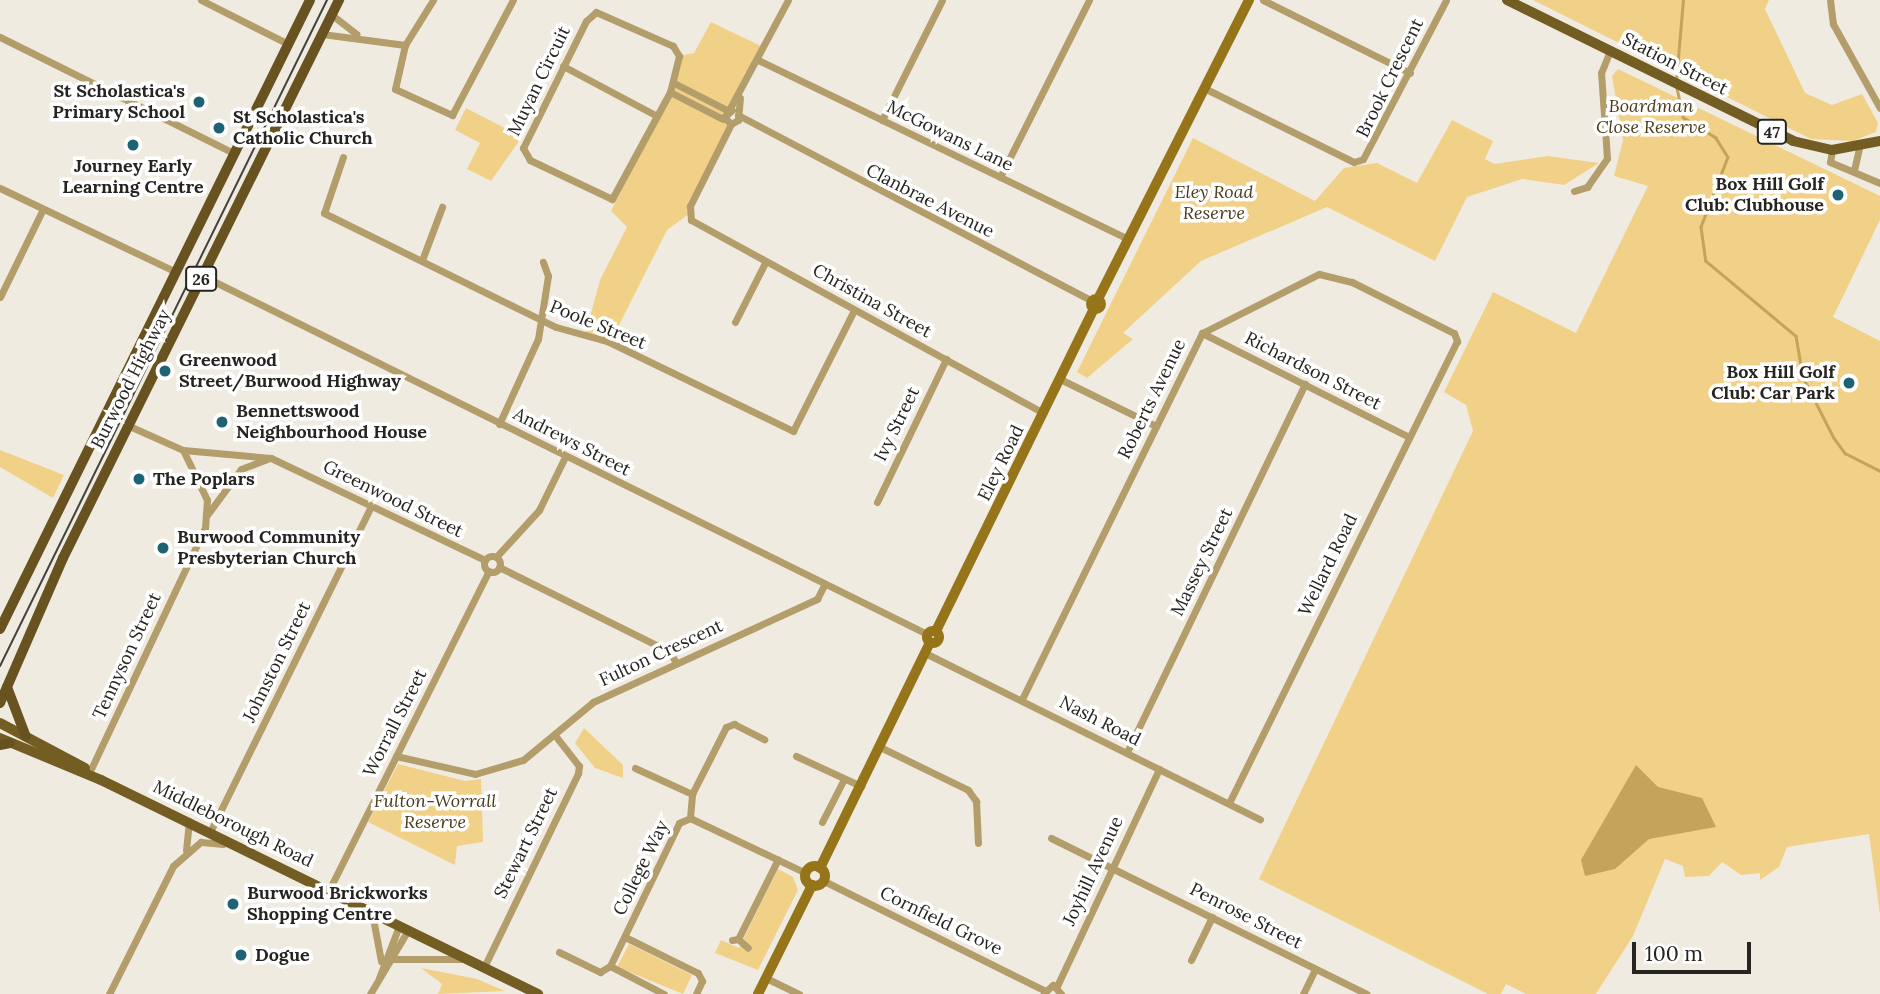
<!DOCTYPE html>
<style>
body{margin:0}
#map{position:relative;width:1880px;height:994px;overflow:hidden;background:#f0ebe1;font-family:Lora,serif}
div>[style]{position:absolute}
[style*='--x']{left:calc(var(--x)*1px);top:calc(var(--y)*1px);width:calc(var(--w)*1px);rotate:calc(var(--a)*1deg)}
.green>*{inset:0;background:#f1d188}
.water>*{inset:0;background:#c3a458}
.stream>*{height:2.5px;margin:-1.25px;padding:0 1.25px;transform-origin:1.25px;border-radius:1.25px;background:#c3a458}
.minor>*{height:7px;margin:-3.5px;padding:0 3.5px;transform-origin:3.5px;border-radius:3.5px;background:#b39d6a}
.minor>.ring{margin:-3.5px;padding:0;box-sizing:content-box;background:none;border:7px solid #b39d6a;border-radius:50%}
.secondary>*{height:10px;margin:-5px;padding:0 5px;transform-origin:5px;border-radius:5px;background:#96751a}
.secondary>.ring{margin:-5px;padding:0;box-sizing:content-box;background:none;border:10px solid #96751a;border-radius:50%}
.primary>*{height:10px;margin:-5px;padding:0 5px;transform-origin:5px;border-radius:5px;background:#745d22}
.trunk>*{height:10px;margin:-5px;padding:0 5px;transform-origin:5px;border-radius:5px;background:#675220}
.tram>*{height:2px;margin:-1px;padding:0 1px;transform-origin:1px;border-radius:1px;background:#45423d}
.dots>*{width:19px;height:19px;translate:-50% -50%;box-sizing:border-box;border:4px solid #fff;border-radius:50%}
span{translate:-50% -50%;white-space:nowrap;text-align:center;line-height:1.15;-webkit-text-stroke:7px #fff;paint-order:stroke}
.shield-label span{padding:2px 5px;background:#fff;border:2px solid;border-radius:5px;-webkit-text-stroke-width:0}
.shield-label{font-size:16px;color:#262420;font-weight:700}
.street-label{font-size:18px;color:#262420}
.poi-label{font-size:18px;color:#262420;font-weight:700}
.right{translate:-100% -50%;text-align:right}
.left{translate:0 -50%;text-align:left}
.park-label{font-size:18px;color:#4a3c1b;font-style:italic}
.scale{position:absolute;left:1632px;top:942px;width:119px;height:32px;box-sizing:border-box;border:4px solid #262420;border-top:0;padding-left:9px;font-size:21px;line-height:24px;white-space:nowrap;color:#262420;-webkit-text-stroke:5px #fff;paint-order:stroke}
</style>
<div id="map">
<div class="green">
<div style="clip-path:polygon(1533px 0,1769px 0,1765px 9px,1805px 93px,1832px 105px,1862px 94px,1878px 123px,1876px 132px,1853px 141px,1811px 139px)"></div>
<div style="clip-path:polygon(711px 22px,761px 46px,689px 214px,667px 230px,610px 343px,585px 335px,600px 280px,627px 227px,611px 211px,670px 92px,679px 56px,694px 53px)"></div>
<div style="clip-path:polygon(1618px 69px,1880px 196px,1880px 220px,1833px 317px,1880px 341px,1880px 915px,1869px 834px,1787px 847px,1779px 867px,1760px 880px,1760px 873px,1741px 875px,1722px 862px,1709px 876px,1685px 877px,1683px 866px,1665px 859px,1633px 936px,1596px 994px,1526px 994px,1506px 984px,1501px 994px,1488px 994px,1259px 879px,1473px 431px,1466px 405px,1444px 392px,1493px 292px,1576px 333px,1648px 186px,1614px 176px,1623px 140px,1612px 76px)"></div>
<div style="clip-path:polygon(466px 108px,522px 137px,491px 181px,467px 169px,480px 143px,455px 130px)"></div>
<div style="clip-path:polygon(1452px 120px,1493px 141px,1485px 159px,1494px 164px,1548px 156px,1599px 163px,1564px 185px,1522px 179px,1467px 197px,1435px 261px,1327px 207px,1201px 261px,1123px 333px,1133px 339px,1087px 378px,1077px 372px,1193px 138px,1315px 201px,1344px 168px,1377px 163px,1417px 183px)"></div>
<div style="clip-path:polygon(0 450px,64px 475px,53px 498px,0 467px)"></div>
<div style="clip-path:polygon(584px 728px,623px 765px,623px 778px,595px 768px,575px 743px)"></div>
<div style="clip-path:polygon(398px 764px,465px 781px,481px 779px,483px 842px,457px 846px,455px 865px,368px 822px)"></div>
<div style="clip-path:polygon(778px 869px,793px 877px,798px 890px,758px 970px,715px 953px,721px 940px,739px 948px)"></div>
<div style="clip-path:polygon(629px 944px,692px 975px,683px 994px,617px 967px)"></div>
<div style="clip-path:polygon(421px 968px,477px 979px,505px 991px,438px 994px,442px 984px)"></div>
</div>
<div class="water">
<div style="clip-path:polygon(1636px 765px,1658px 787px,1702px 798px,1716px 827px,1649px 839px,1615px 869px,1585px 876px,1581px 860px)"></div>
</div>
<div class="stream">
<div style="--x:1676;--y:81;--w:81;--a:-85.1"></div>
<div style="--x:1677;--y:88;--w:30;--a:78"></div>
<div style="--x:1683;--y:117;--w:39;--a:32"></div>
<div style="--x:1716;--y:138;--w:22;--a:58"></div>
<div style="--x:1728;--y:157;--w:75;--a:111.1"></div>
<div style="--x:1701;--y:227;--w:34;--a:82"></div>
<div style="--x:1706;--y:261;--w:117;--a:39.8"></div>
<div style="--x:1796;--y:336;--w:42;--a:80.3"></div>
<div style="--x:1803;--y:377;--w:68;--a:63.1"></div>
<div style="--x:1834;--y:438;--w:19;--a:54"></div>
<div style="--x:1845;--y:453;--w:39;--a:27"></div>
</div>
<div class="minor">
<div style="--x:201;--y:0;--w:97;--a:26.8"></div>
<div style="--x:1263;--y:0;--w:164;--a:26.4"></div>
<div style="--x:1830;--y:0;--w:24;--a:83"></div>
<div style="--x:1833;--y:24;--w:96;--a:60.8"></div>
<div style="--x:596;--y:12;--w:84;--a:23.8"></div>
<div style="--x:673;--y:46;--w:12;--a:59"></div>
<div style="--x:679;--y:56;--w:37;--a:104"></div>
<div style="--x:670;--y:92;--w:122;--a:118.5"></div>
<div style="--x:612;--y:199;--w:91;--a:-154.6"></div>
<div style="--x:530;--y:160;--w:14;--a:-120"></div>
<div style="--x:523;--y:148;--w:142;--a:-63.6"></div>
<div style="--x:586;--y:21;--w:13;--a:-42"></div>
<div style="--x:332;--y:15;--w:31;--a:38"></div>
<div style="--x:322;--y:34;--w:84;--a:7.5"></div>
<div style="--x:405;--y:45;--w:53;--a:-58.1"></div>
<div style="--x:0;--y:37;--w:261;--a:26.4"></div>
<div style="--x:405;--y:45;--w:45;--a:102.8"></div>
<div style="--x:395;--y:89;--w:63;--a:24.5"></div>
<div style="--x:452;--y:115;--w:130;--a:-62.1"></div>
<div style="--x:758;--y:60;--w:412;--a:25.8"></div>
<div style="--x:563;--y:66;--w:106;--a:28"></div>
<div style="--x:674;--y:83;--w:59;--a:27"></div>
<div style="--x:1204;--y:88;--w:167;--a:26.3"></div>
<div style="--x:1354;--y:162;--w:9;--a:-18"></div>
<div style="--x:1363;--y:159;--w:179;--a:-62.4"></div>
<div style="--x:670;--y:92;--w:59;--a:27"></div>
<div style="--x:729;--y:110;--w:125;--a:-61.8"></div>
<div style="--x:732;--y:110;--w:11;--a:139"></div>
<div style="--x:724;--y:117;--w:10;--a:45"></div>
<div style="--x:731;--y:124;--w:8;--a:-30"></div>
<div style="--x:738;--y:120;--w:22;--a:-85"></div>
<div style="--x:738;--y:115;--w:400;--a:27.7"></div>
<div style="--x:882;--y:120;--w:134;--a:-63.4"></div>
<div style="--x:731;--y:124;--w:92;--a:116.6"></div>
<div style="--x:690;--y:206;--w:14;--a:86"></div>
<div style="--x:691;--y:220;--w:402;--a:28.7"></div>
<div style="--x:1832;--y:150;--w:12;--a:99"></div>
<div style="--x:1830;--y:162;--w:54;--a:22.8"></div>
<div style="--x:343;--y:157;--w:59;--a:108.7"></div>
<div style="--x:324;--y:213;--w:258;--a:26.2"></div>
<div style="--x:556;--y:327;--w:53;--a:15.4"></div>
<div style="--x:607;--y:341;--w:207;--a:25.8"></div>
<div style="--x:793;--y:431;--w:136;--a:-63.2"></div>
<div style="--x:1854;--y:170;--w:23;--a:-77"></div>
<div style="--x:1000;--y:177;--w:198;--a:-63.3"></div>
<div style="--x:0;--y:188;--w:195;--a:25.5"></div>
<div style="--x:1574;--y:191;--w:14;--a:-17"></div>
<div style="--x:1587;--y:187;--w:35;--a:-55"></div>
<div style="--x:1607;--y:158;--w:85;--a:-94"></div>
<div style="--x:1601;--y:73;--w:24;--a:-68"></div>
<div style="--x:422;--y:260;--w:57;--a:-69.3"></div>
<div style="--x:203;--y:276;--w:808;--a:26.31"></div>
<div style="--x:0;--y:297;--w:98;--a:-64"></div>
<div style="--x:735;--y:322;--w:68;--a:-63.1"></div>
<div style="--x:1202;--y:333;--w:232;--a:26.7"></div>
<div style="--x:1060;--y:379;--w:107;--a:26.1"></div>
<div style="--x:499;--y:424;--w:94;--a:-65.4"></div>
<div style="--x:538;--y:339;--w:64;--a:-81"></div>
<div style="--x:548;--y:276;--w:15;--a:-110"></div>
<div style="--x:127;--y:425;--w:61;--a:24.1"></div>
<div style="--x:183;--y:450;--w:88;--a:5.2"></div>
<div style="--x:271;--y:458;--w:237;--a:25.5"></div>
<div style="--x:877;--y:502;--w:159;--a:-64.2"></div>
<div style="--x:207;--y:515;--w:57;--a:-53.5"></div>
<div style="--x:241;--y:469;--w:28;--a:-21"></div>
<div class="ring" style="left:484px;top:556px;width:9px;height:9px"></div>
<div style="--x:496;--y:557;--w:64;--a:-47.5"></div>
<div style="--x:539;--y:510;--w:59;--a:-63.9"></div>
<div style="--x:499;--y:567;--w:191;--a:26.4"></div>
<div style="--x:670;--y:652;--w:13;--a:61"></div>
<div style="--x:925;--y:653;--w:374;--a:26.4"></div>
<div style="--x:1022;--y:699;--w:408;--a:-63.8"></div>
<div style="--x:1202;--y:333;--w:131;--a:-26.8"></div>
<div style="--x:1319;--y:274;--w:34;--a:14"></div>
<div style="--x:1352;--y:282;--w:114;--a:26.6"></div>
<div style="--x:1454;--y:333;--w:9;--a:69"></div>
<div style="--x:1457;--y:341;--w:515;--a:116.27"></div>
<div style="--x:880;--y:747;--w:98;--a:26"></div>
<div style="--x:968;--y:790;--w:14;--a:54"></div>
<div style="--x:976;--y:801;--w:42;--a:87.3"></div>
<div style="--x:1127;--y:752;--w:409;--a:-64.2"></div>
<div style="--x:396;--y:756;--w:81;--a:12.8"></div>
<div style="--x:475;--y:774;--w:50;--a:-16.3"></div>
<div style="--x:523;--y:760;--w:91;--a:-39.6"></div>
<div style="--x:593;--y:702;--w:247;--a:-24.7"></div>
<div style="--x:817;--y:599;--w:16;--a:-63"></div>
<div style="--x:796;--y:756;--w:72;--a:24.8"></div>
<div style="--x:635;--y:768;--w:63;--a:24.5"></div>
<div style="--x:90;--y:771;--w:269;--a:-64.7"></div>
<div style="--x:205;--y:528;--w:28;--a:-86"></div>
<div style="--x:207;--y:500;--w:55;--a:-115.6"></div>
<div style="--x:690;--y:818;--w:24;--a:-85"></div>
<div style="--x:692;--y:794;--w:75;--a:-63.1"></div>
<div style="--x:726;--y:727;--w:9;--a:-21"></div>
<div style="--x:734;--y:724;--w:34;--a:27"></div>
<div style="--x:690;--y:818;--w:128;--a:25.4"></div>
<div style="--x:822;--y:822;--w:48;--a:-62.9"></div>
<div style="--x:210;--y:832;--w:364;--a:-63.7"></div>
<div style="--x:1051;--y:838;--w:352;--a:26.3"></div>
<div style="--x:186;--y:850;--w:29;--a:-84"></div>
<div style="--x:824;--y:881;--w:246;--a:26.4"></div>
<div style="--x:329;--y:890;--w:357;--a:-63.4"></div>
<div style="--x:372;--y:913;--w:49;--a:79.4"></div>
<div style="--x:625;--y:937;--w:81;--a:26.3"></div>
<div style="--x:698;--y:973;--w:9;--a:63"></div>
<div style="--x:702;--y:981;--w:14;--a:115"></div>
<div style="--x:738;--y:939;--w:13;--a:42"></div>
<div style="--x:732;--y:940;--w:6;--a:-9"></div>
<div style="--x:738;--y:939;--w:89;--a:-63.4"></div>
<div style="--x:559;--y:952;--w:46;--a:26"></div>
<div style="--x:600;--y:972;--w:12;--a:-31"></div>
<div style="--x:394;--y:959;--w:67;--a:0"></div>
<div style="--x:1191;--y:960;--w:48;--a:-64"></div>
<div style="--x:484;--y:967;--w:216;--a:-64.1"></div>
<div style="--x:578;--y:773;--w:7;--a:-82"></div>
<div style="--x:579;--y:766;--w:37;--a:-128"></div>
<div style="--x:379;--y:978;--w:56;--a:-69"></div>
<div style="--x:766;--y:978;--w:37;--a:26"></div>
<div style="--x:1057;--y:986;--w:240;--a:-64.8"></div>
<div style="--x:1044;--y:993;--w:12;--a:-42"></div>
<div style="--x:1053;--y:985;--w:12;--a:48"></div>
<div style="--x:109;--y:994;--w:143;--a:-63.4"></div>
<div style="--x:173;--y:866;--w:37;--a:-41"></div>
<div style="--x:201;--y:842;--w:22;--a:5"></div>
<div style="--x:370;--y:994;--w:74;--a:-59.3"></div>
<div style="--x:664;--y:994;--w:61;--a:-152.6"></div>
<div style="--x:610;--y:966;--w:159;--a:-64.2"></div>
<div style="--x:679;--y:823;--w:12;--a:-24"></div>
<div style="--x:1303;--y:994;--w:28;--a:-64"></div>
</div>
<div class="secondary">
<div class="ring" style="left:1091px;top:299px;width:0;height:0"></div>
<div style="--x:1098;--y:299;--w:335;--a:-63.2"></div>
<div class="ring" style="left:927px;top:631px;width:2px;height:2px"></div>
<div style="--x:936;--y:631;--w:359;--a:-63.9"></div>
<div class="ring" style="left:805px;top:866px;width:10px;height:10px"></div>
<div style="--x:820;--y:868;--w:251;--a:-64"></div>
<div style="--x:758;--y:994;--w:122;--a:-63.6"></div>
</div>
<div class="primary">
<div style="--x:1507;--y:0;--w:319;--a:26.2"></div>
<div style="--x:1793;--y:141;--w:40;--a:13"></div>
<div style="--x:1832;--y:150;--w:49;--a:-10.6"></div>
<div style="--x:0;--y:723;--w:96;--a:27.9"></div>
<div style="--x:0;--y:738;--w:109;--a:22.6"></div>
<div style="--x:101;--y:780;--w:487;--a:26.1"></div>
</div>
<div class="trunk">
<div style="--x:0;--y:629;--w:701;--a:-63.76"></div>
<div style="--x:7;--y:687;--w:53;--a:69.2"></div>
<div style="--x:0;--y:703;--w:158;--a:-66.5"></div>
<div style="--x:63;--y:558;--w:623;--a:-63.68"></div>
<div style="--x:0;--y:745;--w:10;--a:-11"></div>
</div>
<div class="tram">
<div style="--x:0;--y:666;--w:742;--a:-63.85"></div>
</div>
<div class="dots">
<div style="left:199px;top:102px;background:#1e6374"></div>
<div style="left:219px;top:128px;background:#1e6374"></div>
<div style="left:133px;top:145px;background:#1e6374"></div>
<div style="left:1838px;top:195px;background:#1e6374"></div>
<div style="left:165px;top:371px;background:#1e6374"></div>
<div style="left:1849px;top:383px;background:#1e6374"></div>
<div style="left:222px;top:422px;background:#1e6374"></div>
<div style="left:139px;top:479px;background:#1e6374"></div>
<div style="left:163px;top:548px;background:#1e6374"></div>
<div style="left:233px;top:904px;background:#1e6374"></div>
<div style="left:241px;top:955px;background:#1e6374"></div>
</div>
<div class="shield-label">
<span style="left:1772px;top:132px">47</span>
<span style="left:201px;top:279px">26</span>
</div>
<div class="street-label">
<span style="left:1675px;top:64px;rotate:27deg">Station Street</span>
<span style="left:1390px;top:78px;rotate:-64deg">Brook Crescent</span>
<span style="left:539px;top:81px;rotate:-64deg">Muyan Circuit</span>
<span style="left:950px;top:136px;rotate:26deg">McGowans Lane</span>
<span style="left:930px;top:201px;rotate:27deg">Clanbrae Avenue</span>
<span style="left:872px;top:301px;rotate:29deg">Christina Street</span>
<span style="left:598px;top:325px;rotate:22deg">Poole Street</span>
<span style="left:1313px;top:371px;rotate:27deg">Richardson Street</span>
<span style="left:131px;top:379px;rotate:-63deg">Burwood Highway</span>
<span style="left:1152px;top:399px;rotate:-64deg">Roberts Avenue</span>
<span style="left:897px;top:424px;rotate:-64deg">Ivy Street</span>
<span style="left:572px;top:442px;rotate:27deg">Andrews Street</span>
<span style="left:1001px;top:463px;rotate:-64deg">Eley Road</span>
<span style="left:393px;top:499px;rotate:26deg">Greenwood Street</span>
<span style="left:1202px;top:562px;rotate:-64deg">Massey Street</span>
<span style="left:1328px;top:565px;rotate:-64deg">Wellard Road</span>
<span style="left:661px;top:653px;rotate:-25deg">Fulton Crescent</span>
<span style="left:127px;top:656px;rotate:-65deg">Tennyson Street</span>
<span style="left:277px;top:662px;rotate:-64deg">Johnston Street</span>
<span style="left:1100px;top:721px;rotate:27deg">Nash Road</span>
<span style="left:395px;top:723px;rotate:-63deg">Worrall Street</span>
<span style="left:233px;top:824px;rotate:26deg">Middleborough Road</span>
<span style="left:526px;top:843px;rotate:-64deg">Stewart Street</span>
<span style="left:641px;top:868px;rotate:-64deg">College Way</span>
<span style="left:1093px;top:871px;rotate:-65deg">Joyhill Avenue</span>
<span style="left:1246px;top:916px;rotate:27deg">Penrose Street</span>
<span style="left:941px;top:921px;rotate:26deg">Cornfield Grove</span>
</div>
<div class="poi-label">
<span class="right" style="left:185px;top:102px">St Scholastica's<br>Primary School</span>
<span class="left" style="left:233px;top:128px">St Scholastica's<br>Catholic Church</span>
<span style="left:133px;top:177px">Journey Early<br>Learning Centre</span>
<span class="right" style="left:1824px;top:195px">Box Hill Golf<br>Club: Clubhouse</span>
<span class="left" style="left:179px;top:371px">Greenwood<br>Street/Burwood Highway</span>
<span class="right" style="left:1835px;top:383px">Box Hill Golf<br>Club: Car Park</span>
<span class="left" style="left:236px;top:422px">Bennettswood<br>Neighbourhood House</span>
<span class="left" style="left:153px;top:479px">The Poplars</span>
<span class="left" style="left:177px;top:548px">Burwood Community<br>Presbyterian Church</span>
<span class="left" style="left:247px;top:904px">Burwood Brickworks<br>Shopping Centre</span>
<span class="left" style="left:255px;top:955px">Dogue</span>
</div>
<div class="park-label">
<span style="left:1651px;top:117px">Boardman<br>Close Reserve</span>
<span style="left:1214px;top:203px">Eley Road<br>Reserve</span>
<span style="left:435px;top:812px">Fulton-Worrall<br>Reserve</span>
</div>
<div class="scale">100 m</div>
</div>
